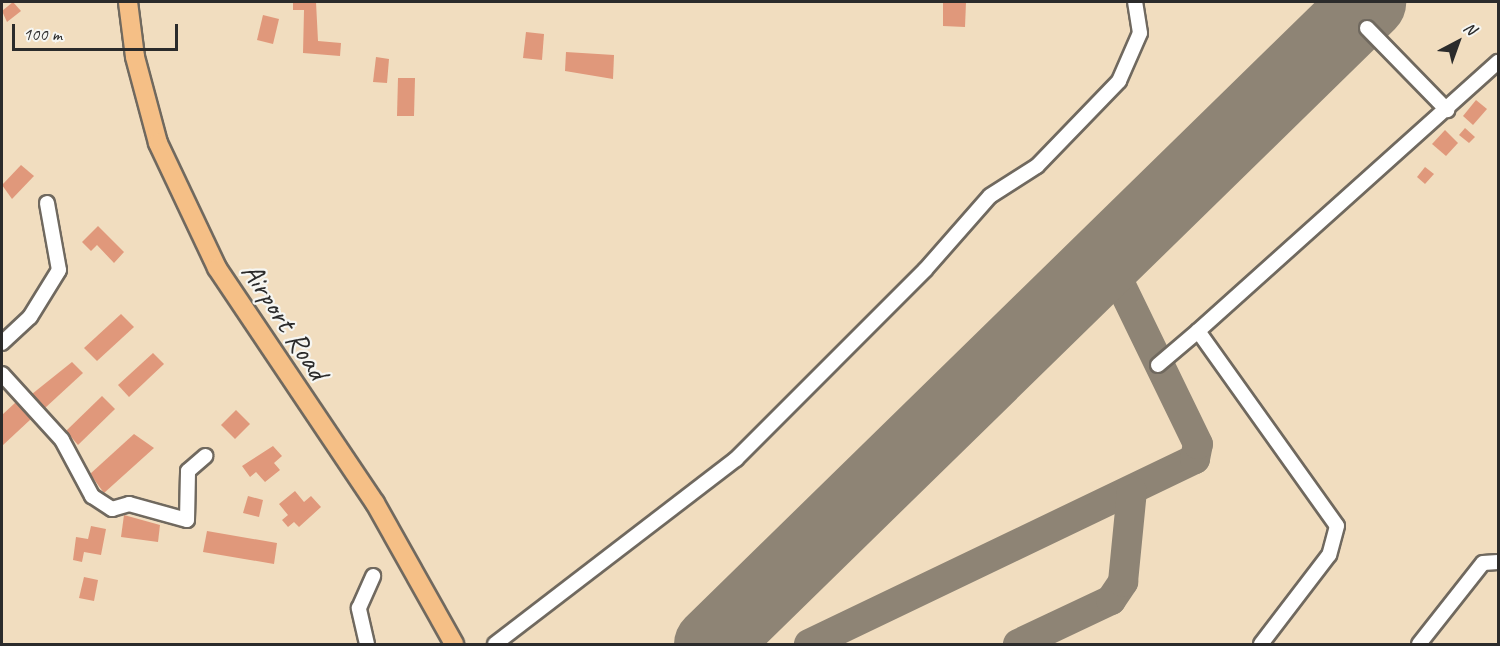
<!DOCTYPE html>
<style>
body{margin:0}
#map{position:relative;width:1500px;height:646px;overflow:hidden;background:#f1ddbf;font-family:Caveat,sans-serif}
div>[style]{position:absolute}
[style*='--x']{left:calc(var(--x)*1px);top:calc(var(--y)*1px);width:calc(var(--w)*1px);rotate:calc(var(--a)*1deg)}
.taxiway>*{height:30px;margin:-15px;padding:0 15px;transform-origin:15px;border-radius:15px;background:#8e8475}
.runway>*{height:75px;margin:-37.5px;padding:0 37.5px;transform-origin:37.5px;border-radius:37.5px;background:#8e8475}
.building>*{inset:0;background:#e0987b}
.roads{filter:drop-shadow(2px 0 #70695f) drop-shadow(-2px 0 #70695f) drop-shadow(0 2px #70695f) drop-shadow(0 -2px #70695f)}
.minor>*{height:14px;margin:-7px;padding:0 7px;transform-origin:7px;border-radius:7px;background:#fff}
.major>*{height:18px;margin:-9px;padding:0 9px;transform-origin:9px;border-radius:9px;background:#f5bf86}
span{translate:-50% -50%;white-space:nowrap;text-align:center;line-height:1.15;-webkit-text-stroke:4.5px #f6f6f2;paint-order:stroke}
.street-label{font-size:30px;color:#2b2b2b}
.frame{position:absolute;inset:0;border:3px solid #2b2b2b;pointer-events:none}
.north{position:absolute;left:1428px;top:12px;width:60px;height:60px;-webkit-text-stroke:4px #f6f6f2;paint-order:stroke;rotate:41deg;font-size:16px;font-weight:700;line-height:24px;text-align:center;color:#2b2b2b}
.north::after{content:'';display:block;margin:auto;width:21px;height:27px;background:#2b2b2b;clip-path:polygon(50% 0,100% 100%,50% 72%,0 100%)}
.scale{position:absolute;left:12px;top:24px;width:166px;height:27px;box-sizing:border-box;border:3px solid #2b2b2b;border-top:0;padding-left:8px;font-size:18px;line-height:21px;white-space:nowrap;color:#2b2b2b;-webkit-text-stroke:4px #f6f6f2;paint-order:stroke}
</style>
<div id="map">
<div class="taxiway">
<div style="--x:809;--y:644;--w:428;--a:-25.6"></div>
<div style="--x:1195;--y:459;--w:15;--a:-79"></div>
<div style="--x:1198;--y:444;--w:208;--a:-115.9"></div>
<div style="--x:1018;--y:644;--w:103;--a:-25.3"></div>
<div style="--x:1111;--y:600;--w:22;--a:-56"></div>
<div style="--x:1123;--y:582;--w:91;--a:-84.4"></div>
</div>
<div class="runway">
<div style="--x:711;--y:644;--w:919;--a:-44.34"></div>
</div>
<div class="building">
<div style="clip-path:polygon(13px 2px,21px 11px,7px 22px,2px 11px)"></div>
<div style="clip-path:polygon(293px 2px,316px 2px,318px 41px,341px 43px,340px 56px,303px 53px,304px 10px,293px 10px)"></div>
<div style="clip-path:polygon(943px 2px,966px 2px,965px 27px,943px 26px)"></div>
<div style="clip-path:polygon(263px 15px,279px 19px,273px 44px,257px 40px)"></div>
<div style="clip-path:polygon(526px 32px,544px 34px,542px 60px,523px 58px)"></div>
<div style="clip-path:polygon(566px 52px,614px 55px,613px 79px,565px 71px)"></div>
<div style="clip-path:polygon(376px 57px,389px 59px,387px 83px,373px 82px)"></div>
<div style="clip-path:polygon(398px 78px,415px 78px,414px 116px,397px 116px)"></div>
<div style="clip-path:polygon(1476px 100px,1487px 109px,1473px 125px,1463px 116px)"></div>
<div style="clip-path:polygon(1465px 128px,1475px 137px,1469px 143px,1459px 135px)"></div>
<div style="clip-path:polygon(1445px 130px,1458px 143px,1446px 156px,1432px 144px)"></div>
<div style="clip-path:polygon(21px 165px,34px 176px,12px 199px,2px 185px)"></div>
<div style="clip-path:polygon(1425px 167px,1434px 174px,1425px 184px,1417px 177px)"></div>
<div style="clip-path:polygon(98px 226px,124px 252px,114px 263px,97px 245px,91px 251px,82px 242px)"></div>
<div style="clip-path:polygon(121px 314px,134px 327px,97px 361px,84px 348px)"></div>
<div style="clip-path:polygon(153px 353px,164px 364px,129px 397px,118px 385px)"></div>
<div style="clip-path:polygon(72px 362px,83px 373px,45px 408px,32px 394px)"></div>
<div style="clip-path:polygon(102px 396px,115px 409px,78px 445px,66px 431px)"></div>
<div style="clip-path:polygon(16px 402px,31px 419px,2px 446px,2px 415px)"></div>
<div style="clip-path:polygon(236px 410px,250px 424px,235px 439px,221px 425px)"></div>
<div style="clip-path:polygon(134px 434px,154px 448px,104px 493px,90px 474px)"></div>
<div style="clip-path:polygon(273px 446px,282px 456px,274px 463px,280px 470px,265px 482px,256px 472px,250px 477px,242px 466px)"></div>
<div style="clip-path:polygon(295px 491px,304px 502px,311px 496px,321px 507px,299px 527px,294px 522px,288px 527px,282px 520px,288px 515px,279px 504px)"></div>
<div style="clip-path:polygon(248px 496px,263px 500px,259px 517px,243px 513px)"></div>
<div style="clip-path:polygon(124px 515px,160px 525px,158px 542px,121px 537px)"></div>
<div style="clip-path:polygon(91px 526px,106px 529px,101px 555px,84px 552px,82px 562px,73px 560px,76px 537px,88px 539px)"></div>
<div style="clip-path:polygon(207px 531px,277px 543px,274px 564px,203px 552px)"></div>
<div style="clip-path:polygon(84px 577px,98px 580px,94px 601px,79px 598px)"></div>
</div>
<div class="roads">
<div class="minor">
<div style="--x:1367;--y:28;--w:115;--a:45.7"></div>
<div style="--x:1198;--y:331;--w:403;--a:-41.9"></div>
<div style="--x:2;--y:343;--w:38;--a:-43"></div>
<div style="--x:30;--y:317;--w:55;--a:-58.3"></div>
<div style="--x:59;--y:270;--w:68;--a:-100.2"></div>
<div style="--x:1158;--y:365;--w:52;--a:-40.4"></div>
<div style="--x:1198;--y:331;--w:239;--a:54.5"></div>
<div style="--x:1337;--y:526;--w:30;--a:105"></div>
<div style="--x:1329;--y:555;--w:112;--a:127.4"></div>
<div style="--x:2;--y:374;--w:89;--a:47.7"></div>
<div style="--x:62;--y:440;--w:64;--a:61.8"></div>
<div style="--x:92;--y:496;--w:24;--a:33"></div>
<div style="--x:112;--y:509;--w:18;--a:-16"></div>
<div style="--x:129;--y:504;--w:60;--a:15.4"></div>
<div style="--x:187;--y:520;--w:49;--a:-88.8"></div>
<div style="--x:188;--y:471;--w:23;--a:-41"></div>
<div style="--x:367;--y:644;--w:37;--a:-103"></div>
<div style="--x:359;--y:608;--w:35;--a:-66"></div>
<div style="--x:495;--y:644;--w:304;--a:-37.5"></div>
<div style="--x:736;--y:459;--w:267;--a:-45"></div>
<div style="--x:925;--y:270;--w:98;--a:-48.7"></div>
<div style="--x:990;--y:196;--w:56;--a:-32.6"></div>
<div style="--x:1037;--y:166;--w:118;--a:-46"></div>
<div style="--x:1119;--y:81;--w:52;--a:-66.4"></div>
<div style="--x:1140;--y:33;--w:31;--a:-99"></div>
<div style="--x:1419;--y:644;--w:103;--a:-51.7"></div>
<div style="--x:1483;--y:563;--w:15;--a:-4"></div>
</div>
<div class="major">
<div style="--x:128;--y:2;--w:55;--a:82.7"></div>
<div style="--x:135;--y:57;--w:89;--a:75"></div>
<div style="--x:158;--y:143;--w:138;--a:64.7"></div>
<div style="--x:217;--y:268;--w:283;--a:56.1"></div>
<div style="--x:375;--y:503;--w:162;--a:60.7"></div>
</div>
</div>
<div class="street-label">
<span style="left:285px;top:321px;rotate:57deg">Airport Road</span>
</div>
<div class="frame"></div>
<div class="north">N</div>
<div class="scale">100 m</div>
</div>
